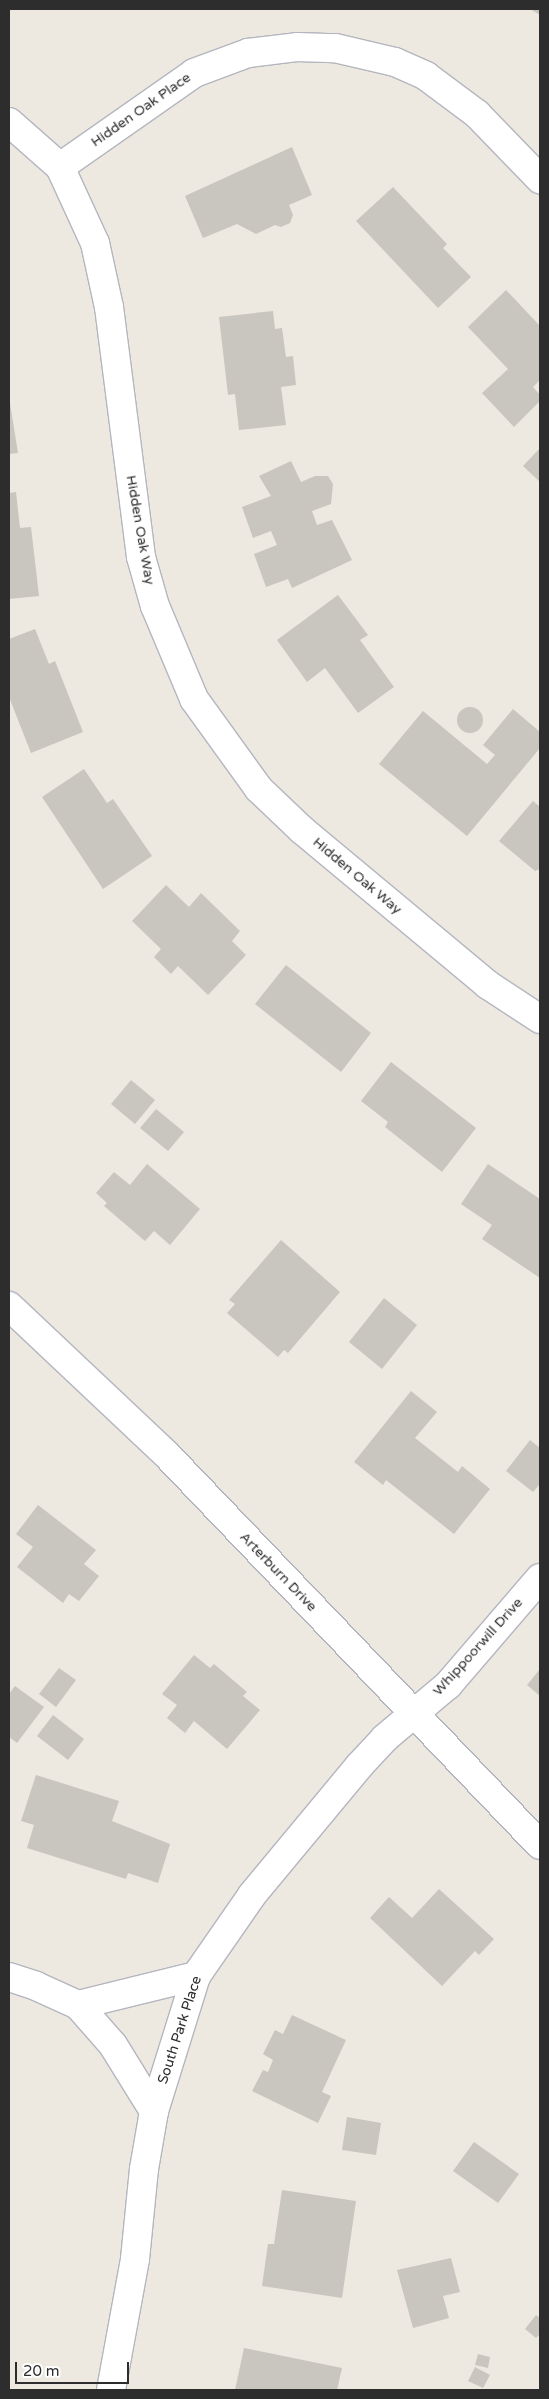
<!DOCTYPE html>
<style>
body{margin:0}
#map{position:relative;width:549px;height:2399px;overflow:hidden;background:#ede8e0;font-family:"Varela Round",sans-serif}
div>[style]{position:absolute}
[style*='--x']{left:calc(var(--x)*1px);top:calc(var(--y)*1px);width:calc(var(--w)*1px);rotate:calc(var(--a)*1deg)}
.building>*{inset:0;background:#c9c6bf}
.round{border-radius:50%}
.roads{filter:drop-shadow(1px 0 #b4b6bf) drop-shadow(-1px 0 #b4b6bf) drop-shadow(0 1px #b4b6bf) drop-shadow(0 -1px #b4b6bf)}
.minor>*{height:28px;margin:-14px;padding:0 14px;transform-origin:14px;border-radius:14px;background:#fff}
span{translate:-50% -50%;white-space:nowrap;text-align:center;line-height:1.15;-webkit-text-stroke:5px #fff;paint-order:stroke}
.street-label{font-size:14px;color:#2d2d2d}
.frame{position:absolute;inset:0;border:10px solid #2d2d2d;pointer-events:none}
.scale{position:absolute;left:15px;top:2362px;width:114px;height:22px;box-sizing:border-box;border:2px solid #2d2d2d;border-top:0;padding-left:6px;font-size:15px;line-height:18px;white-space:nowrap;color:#2d2d2d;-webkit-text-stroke:4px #fff;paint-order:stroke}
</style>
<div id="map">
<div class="building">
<div style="clip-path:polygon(530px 9px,540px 9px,540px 15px)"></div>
<div style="clip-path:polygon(292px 147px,312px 195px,289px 205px,293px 215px,290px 223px,281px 227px,275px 225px,256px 234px,237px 224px,203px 238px,185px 196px)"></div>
<div style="clip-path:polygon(393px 187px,447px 244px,443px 248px,471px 277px,438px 308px,356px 221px)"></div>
<div style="clip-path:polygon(506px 290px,540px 326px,540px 380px,533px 387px,540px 395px,540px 401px,514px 427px,482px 393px,508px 369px,468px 327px)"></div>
<div style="clip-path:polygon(273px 311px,275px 329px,282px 328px,286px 357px,293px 356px,296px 385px,281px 387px,286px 425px,239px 430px,235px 394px,228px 395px,219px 317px)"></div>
<div style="clip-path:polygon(9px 397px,18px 453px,9px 454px)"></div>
<div style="clip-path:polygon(540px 448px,540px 482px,523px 466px)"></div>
<div style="clip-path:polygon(291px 461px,301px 482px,315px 476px,328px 476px,333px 484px,331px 504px,312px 511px,317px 525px,332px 520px,352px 560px,292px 588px,288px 579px,266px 587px,254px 554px,277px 545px,271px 531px,253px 538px,242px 507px,271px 496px,259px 476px)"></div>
<div style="clip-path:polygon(16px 492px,20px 528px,31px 527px,39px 596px,9px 599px,9px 493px)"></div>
<div style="clip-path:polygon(338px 595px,368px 635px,360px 640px,394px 687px,358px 713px,325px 668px,307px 682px,277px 640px)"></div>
<div style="clip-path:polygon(35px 629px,49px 664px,55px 661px,83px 732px,31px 753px,9px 697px,9px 639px)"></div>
<div class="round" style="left:457px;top:707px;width:26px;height:26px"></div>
<div style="clip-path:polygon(513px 709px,540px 732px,540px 748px,467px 836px,379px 764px,423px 711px,487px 764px,495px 755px,483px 745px)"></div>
<div style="clip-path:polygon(84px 769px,107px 803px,113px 799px,152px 856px,103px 889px,42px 797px)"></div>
<div style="clip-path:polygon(533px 801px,540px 807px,540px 869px,535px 871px,499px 841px)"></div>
<div style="clip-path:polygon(166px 885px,189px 907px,201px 893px,240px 931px,232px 941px,246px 955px,208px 995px,178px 966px,171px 974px,154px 957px,161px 949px,132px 921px)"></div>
<div style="clip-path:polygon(286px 965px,371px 1033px,341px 1072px,255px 1004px)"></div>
<div style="clip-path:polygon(391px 1062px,476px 1128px,442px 1172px,385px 1127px,388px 1122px,361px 1101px)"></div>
<div style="clip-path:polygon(131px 1080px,155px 1100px,135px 1124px,111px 1104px)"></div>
<div style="clip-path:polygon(156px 1109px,184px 1132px,168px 1151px,140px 1128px)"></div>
<div style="clip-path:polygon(147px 1164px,200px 1209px,170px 1245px,154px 1231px,145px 1241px,104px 1206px,107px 1203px,96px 1193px,114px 1172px,130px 1185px)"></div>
<div style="clip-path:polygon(488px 1164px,540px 1199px,540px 1278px,482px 1239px,492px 1225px,461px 1204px)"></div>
<div style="clip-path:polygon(281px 1240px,340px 1292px,288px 1353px,284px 1350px,278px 1357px,227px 1313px,235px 1304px,229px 1300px)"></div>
<div style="clip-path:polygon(384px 1298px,417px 1325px,382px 1369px,349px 1342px)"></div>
<div style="clip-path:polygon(411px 1391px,437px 1412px,415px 1438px,458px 1472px,462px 1466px,490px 1489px,454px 1534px,386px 1480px,383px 1485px,354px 1462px)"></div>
<div style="clip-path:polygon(530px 1440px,540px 1448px,540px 1484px,533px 1492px,506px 1471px)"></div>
<div style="clip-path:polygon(38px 1505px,96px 1550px,84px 1564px,99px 1576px,79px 1601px,69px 1594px,63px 1603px,17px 1567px,33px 1547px,16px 1534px)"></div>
<div style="clip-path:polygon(194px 1655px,210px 1668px,214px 1664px,247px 1692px,243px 1696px,260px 1710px,227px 1749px,194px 1721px,185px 1733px,167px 1718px,177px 1705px,162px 1694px)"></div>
<div style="clip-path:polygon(59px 1668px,76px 1680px,56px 1707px,39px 1694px)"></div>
<div style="clip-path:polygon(540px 1669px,540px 1696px,527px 1685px)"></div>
<div style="clip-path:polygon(15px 1686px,44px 1707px,17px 1743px,9px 1737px,9px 1694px)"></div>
<div style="clip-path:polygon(53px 1715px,84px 1739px,68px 1760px,37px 1736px)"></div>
<div style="clip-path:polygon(36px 1775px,119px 1801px,112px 1821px,170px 1844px,158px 1883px,128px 1873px,126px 1879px,27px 1848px,34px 1825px,21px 1821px)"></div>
<div style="clip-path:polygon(439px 1889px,494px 1939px,479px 1955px,475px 1951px,442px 1986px,370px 1918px,389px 1897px,412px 1918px)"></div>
<div style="clip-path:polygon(292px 2015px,346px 2040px,322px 2092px,331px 2096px,318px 2123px,252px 2091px,263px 2070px,268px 2072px,273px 2060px,263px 2054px,275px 2030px,283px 2034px)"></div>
<div style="clip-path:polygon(347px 2117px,381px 2123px,376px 2155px,342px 2150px)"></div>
<div style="clip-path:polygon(474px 2142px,519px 2174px,498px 2203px,453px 2171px)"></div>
<div style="clip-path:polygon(282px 2190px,356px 2201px,342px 2298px,262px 2286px,268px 2244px,274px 2244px)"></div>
<div style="clip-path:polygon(451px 2258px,460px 2292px,443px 2296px,449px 2318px,413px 2328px,397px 2270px)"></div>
<div style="clip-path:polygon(536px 2315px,540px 2318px,540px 2334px,536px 2338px,525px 2329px)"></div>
<div style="clip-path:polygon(244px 2348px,342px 2368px,337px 2390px,235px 2390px)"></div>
<div style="clip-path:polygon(478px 2354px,490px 2357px,488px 2368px,475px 2365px)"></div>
<div style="clip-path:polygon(475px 2367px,490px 2375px,483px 2388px,468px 2381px)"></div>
</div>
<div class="roads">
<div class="minor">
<div style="--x:9;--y:122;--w:68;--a:41.4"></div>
<div style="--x:60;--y:167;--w:84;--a:65.3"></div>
<div style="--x:95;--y:243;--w:66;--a:77.7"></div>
<div style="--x:109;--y:307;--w:252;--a:82.7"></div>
<div style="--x:141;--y:557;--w:51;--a:74.1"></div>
<div style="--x:155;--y:606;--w:101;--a:67.2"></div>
<div style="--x:194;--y:699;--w:111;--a:54.2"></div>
<div style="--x:259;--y:789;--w:59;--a:43.6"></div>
<div style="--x:302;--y:830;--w:242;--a:39.8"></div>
<div style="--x:488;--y:985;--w:62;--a:33.2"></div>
<div style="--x:60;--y:167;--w:164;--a:-35"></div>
<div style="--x:194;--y:73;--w:58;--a:-20.3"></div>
<div style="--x:248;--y:53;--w:49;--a:-7"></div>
<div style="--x:297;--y:47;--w:38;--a:2"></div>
<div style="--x:335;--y:48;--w:62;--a:13.1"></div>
<div style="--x:395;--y:62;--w:34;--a:24"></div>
<div style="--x:426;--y:76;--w:64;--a:36.7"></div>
<div style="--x:477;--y:114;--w:91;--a:45.9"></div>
<div style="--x:9;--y:1306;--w:214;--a:43.3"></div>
<div style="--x:165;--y:1453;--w:542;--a:46.27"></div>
<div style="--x:9;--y:1977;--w:28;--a:18"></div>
<div style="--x:36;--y:1986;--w:46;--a:24.3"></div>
<div style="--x:78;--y:2005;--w:53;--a:48.8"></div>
<div style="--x:113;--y:2045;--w:78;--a:58.2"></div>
<div style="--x:78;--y:2005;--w:122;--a:-13.8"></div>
<div style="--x:111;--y:2390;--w:133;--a:-79.6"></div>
<div style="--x:135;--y:2259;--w:90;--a:-84.3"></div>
<div style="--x:144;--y:2169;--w:59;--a:-80.2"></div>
<div style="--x:154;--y:2111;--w:141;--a:-72.7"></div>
<div style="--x:196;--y:1976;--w:98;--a:-55.3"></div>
<div style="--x:252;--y:1895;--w:168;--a:-50.3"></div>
<div style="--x:359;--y:1766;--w:38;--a:-47"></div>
<div style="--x:385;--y:1738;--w:82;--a:-40.1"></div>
<div style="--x:448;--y:1685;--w:141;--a:-49.3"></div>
</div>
</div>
<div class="street-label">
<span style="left:141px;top:110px;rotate:-35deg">Hidden Oak Place</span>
<span style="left:140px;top:530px;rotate:80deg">Hidden Oak Way</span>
<span style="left:357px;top:876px;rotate:40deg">Hidden Oak Way</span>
<span style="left:278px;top:1572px;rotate:46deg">Arterburn Drive</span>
<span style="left:478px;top:1647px;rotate:-48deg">Whippoorwill Drive</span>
<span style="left:180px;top:2030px;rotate:-72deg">South Park Place</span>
</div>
<div class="frame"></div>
<div class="scale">20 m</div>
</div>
